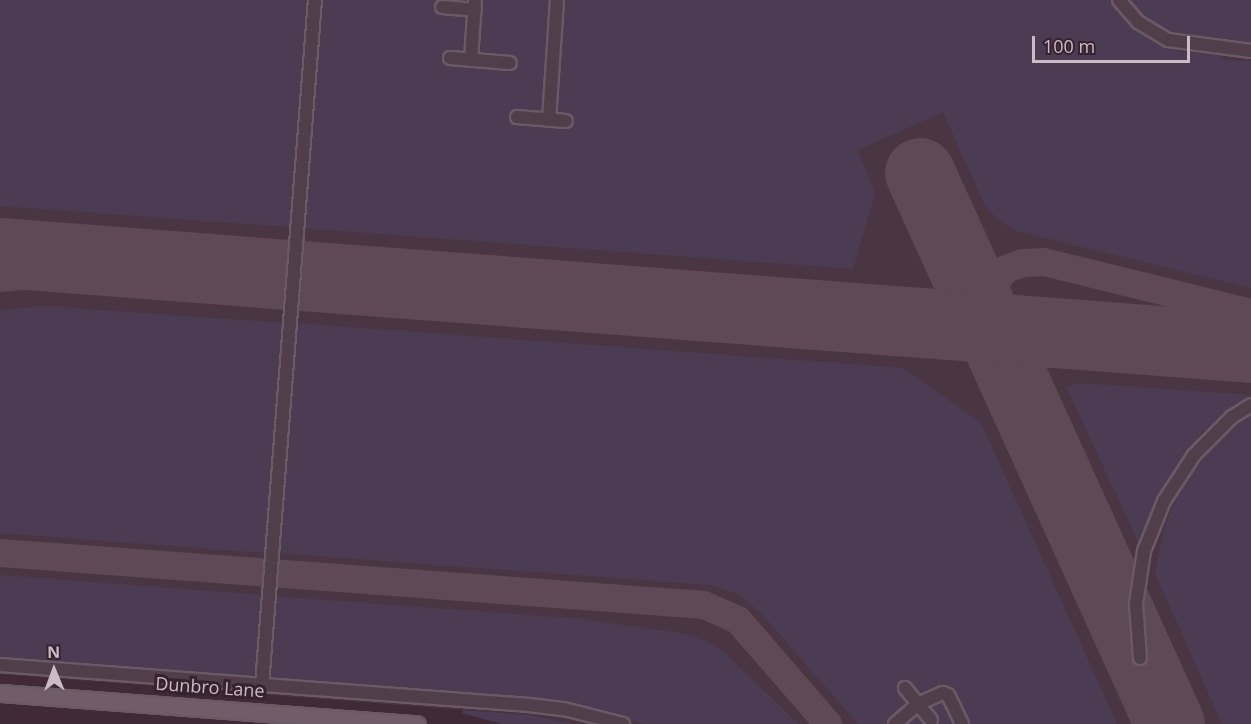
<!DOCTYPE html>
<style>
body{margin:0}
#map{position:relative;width:1251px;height:724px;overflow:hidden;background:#402a38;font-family:"Open Sans",sans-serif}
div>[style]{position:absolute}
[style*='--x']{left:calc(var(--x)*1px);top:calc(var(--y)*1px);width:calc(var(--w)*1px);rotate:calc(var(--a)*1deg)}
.airport>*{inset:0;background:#4a3642}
.green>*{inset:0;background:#4b3c54}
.taxiway>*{height:28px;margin:-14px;padding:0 14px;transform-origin:14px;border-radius:14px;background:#5f4956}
.runway>*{height:70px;margin:-35px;padding:0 35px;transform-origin:35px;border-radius:35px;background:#5f4956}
.roads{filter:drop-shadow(2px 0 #6b5964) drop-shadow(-2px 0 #6b5964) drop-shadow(0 2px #6b5964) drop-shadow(0 -2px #6b5964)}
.minor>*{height:12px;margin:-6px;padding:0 6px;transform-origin:6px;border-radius:6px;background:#503e4a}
.major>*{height:15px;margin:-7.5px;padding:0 7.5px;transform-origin:7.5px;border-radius:7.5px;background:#705d69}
span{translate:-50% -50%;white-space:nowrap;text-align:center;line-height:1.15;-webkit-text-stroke:6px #36232f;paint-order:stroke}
.street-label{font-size:18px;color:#cabbc4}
.north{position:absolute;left:24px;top:640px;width:60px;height:60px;-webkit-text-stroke:4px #36232f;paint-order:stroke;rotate:359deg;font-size:16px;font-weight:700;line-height:24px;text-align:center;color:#cabbc4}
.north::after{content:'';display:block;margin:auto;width:21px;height:27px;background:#cabbc4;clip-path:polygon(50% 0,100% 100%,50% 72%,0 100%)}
.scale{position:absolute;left:1032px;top:36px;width:158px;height:27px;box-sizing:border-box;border:3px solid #cabbc4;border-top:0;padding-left:8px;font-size:18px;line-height:21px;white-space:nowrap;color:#cabbc4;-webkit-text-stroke:4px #36232f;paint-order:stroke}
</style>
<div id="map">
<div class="airport">
<div style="clip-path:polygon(0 0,1157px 0,1251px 32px,1251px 724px,575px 724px,528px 715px,0 674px)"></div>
</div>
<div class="green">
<div style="clip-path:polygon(0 0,310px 0,290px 227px,0 206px)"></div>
<div style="clip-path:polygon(320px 0,470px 0,468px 45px,460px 55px,484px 56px,477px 51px,478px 0,553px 0,546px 110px,517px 123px,567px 126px,555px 115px,560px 0,1110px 0,1141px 34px,1158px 44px,1181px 52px,1218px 54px,1223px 60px,1251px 61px,1251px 288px,1017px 231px,998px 220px,984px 203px,943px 112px,858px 150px,875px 194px,853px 269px,300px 228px)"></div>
<div style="clip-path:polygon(1129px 0,1251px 0,1251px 43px,1169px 34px,1151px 23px)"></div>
<div style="clip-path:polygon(43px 306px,283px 323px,267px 553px,0 533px,0 310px)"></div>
<div style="clip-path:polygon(293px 323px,903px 368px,981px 423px,1117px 724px,858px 724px,762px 614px,738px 594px,711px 585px,275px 553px)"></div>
<div style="clip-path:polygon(1078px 383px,1251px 395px,1201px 433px,1172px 474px,1152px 514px,1141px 548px,1067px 388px)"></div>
<div style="clip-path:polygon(1251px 415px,1251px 724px,1222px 724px,1155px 573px,1166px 521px,1187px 478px,1219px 440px)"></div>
<div style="clip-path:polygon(0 575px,263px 595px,256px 672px,248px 678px,0 659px)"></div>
<div style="clip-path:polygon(273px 596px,581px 619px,680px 633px,704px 640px,725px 653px,798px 724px,644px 724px,589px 707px,537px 698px,276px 679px,268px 672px)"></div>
<div style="clip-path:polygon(463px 710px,528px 715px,575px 724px,502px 724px,462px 713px)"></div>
</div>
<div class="taxiway">
<div style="--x:0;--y:278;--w:146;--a:-5.9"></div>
<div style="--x:986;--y:320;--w:27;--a:-84"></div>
<div style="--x:989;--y:293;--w:13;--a:-58"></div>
<div style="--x:996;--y:282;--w:16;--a:-52"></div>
<div style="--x:1006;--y:269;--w:18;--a:-19"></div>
<div style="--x:1023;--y:263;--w:21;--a:-3"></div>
<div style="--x:1044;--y:262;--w:213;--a:13.8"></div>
<div style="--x:0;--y:553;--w:706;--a:4.22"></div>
<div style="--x:704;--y:605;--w:37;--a:24"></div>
<div style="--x:738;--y:620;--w:138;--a:49.1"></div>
<div style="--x:1166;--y:716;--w:9;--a:58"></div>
</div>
<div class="runway">
<div style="--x:920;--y:173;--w:605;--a:65.6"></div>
<div style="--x:0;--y:253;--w:1255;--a:4.34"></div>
</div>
<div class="roads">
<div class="minor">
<div style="--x:1119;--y:0;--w:29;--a:49"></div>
<div style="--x:1138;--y:22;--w:35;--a:31"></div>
<div style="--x:1168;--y:40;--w:84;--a:7.5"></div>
<div style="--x:442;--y:7;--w:33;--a:5"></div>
<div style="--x:450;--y:58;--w:60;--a:4.8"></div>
<div style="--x:471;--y:60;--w:60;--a:-86.2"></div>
<div style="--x:517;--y:117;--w:49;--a:4.7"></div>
<div style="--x:549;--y:120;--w:120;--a:-86.2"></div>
<div style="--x:1140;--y:658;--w:54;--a:-94.2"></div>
<div style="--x:1136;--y:604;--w:54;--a:-81.4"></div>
<div style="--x:1144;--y:551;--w:54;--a:-68.2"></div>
<div style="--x:1164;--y:501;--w:55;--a:-56.9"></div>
<div style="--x:1194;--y:455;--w:54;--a:-45"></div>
<div style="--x:1232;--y:417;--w:22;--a:-32"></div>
<div style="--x:0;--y:665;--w:531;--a:4.32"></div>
<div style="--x:529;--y:705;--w:35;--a:7"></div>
<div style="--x:564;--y:709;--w:61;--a:14.3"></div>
<div style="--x:262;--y:685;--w:687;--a:-85.58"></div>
<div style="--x:905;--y:688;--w:41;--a:50.9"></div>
<div style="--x:895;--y:724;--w:30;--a:-41"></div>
<div style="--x:918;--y:704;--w:27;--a:-24"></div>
<div style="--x:943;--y:693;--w:5;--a:22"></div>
<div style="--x:948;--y:695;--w:32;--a:64"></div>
</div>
<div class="major">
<div style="--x:0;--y:693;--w:418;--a:4.3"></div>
</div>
</div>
<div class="street-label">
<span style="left:210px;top:687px;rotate:4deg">Dunbro Lane</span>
</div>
<div class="north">N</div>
<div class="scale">100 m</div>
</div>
